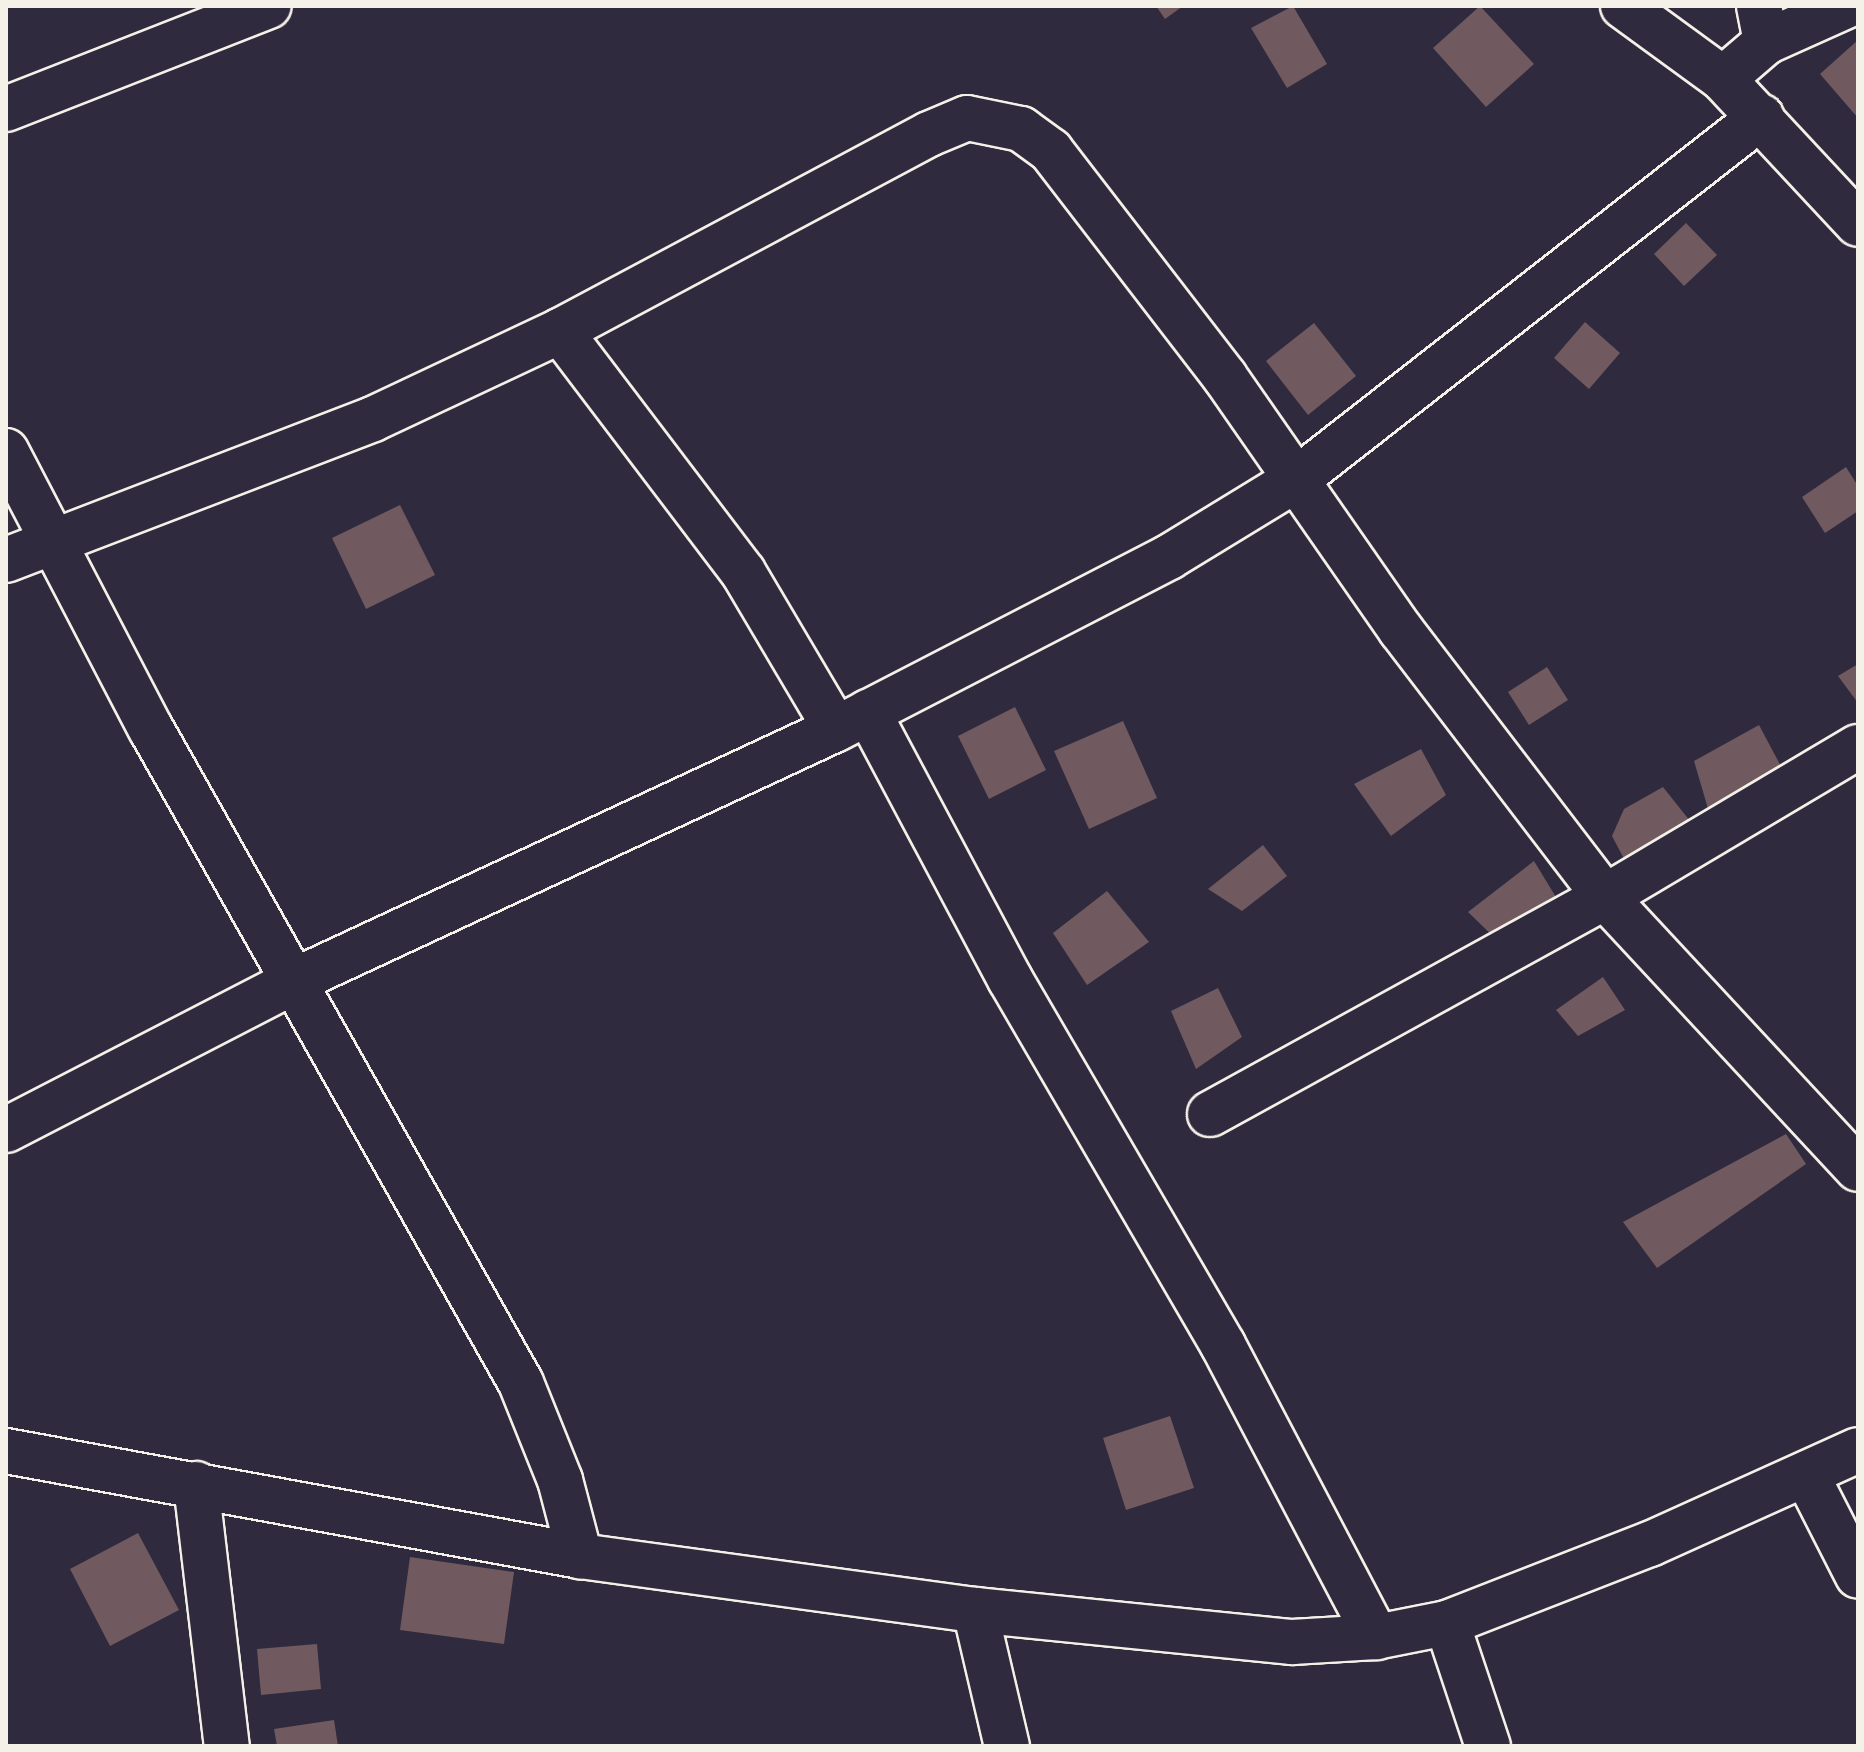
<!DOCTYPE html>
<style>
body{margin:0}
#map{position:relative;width:1864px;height:1752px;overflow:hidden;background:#2f2a3d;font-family:Itim,sans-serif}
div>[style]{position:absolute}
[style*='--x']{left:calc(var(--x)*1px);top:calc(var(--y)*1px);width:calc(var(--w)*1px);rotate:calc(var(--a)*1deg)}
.building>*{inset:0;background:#705a5f}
.roads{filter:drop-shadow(2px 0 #f4f1e8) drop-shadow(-2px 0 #f4f1e8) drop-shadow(0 2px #f4f1e8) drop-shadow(0 -2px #f4f1e8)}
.minor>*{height:44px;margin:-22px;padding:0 22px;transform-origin:22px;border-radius:22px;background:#2f2a3d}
.major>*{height:44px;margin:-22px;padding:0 22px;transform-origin:22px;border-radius:22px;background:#2f2a3d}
span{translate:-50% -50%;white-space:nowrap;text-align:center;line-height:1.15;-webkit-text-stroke:6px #2f2a3d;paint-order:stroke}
.frame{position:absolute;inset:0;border:8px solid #f4f1e8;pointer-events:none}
</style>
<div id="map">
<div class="building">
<div style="clip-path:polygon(1156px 6px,1183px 6px,1165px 19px)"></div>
<div style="clip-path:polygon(1293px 6px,1327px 64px,1287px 88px,1251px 28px)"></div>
<div style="clip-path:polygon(1480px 6px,1534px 64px,1486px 107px,1433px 48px)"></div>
<div style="clip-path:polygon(1858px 40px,1858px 118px,1820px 74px)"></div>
<div style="clip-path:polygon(1686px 223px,1717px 255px,1684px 286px,1654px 254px)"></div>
<div style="clip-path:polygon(1585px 322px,1620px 353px,1589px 389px,1554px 358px)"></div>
<div style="clip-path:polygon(1314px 323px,1356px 376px,1308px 415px,1266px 361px)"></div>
<div style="clip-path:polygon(1846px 467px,1858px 486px,1858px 511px,1825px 533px,1802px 497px)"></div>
<div style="clip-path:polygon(400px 505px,435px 575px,366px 609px,332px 538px)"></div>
<div style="clip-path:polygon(1858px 664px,1858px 703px,1838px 676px)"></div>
<div style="clip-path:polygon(1547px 667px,1568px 700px,1529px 725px,1508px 692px)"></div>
<div style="clip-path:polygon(1015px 707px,1046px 770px,989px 799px,958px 736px)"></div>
<div style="clip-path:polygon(1123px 721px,1157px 798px,1089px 829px,1054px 751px)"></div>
<div style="clip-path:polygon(1759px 725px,1784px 772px,1709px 812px,1694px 761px)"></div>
<div style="clip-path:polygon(1421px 749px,1446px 795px,1391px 836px,1354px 784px)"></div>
<div style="clip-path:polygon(1663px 787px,1698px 831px,1631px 872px,1612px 836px,1624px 809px)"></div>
<div style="clip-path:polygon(1263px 845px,1287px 876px,1242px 911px,1208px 889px)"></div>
<div style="clip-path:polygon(1534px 861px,1562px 907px,1500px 943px,1468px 912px)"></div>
<div style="clip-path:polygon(1107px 891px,1149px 942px,1087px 985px,1053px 933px)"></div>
<div style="clip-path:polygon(1603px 977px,1625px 1010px,1578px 1036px,1556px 1010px)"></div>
<div style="clip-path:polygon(1218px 988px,1242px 1037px,1196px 1069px,1171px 1011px)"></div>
<div style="clip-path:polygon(1786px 1134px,1806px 1164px,1657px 1268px,1623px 1222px)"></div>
<div style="clip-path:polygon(1170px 1416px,1194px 1488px,1126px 1510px,1103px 1438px)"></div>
<div style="clip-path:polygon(138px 1533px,179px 1610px,110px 1646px,70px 1569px)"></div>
<div style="clip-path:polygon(410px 1557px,514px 1572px,504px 1644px,400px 1630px)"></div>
<div style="clip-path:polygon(317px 1644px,321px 1689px,261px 1695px,257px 1649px)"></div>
<div style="clip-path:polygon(334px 1720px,338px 1746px,277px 1746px,274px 1729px)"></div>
</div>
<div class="roads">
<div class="minor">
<div style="--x:1759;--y:6;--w:37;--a:79"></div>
<div style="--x:1723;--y:79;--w:57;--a:-40.7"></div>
<div style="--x:1766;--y:42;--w:88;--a:-24.2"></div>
<div style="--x:6;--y:109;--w:282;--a:-21.4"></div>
<div style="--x:560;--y:331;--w:418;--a:-28.1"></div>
<div style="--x:929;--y:134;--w:41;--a:-22.8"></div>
<div style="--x:967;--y:118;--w:55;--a:11.5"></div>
<div style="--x:1021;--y:129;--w:37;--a:36"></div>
<div style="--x:1051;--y:151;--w:285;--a:52.4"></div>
<div style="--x:1225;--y:377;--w:308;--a:55.2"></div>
<div style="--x:1401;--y:630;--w:336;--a:52.6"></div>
<div style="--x:1605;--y:897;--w:371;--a:47.1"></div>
<div style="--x:6;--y:451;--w:314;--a:62.5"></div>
<div style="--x:151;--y:729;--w:751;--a:60.5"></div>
<div style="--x:521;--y:1383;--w:105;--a:68.1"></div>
<div style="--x:560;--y:1480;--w:79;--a:75.3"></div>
<div style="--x:6;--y:560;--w:393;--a:-21"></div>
<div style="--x:373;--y:419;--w:207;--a:-25.2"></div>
<div style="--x:560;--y:331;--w:303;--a:52.8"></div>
<div style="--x:743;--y:572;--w:182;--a:59.4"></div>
<div style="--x:868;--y:712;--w:302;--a:62"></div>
<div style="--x:1010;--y:979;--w:423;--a:59.8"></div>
<div style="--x:1223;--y:1345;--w:330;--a:62.3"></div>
<div style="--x:1210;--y:1114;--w:451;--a:-28.8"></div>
<div style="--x:1605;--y:897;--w:294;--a:-30.7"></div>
<div style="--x:6;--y:1130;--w:326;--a:-27.3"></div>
<div style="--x:296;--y:980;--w:595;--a:-24.93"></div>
<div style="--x:836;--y:729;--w:375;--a:-27.3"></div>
<div style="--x:1169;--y:557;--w:150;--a:-31.4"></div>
<div style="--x:1297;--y:479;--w:589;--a:-37.96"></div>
<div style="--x:6;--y:1451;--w:584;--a:10.37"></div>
<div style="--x:580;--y:1556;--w:399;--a:7.8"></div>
<div style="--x:975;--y:1610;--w:319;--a:5.8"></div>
<div style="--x:1292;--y:1642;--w:84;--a:-3.4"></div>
<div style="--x:1376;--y:1637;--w:72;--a:-11.2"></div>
<div style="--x:1447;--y:1623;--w:218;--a:-21.3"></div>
<div style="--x:1650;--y:1544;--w:228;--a:-24.3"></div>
<div style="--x:1806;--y:1474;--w:114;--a:63"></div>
<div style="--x:196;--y:1484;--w:264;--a:83.3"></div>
<div style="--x:975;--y:1610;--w:140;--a:76.8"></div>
<div style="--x:1447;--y:1623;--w:130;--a:71.6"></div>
</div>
<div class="major">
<div style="--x:1623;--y:6;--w:124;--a:36.1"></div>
<div style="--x:1723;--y:79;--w:198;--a:47"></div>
</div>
</div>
<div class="frame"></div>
</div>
